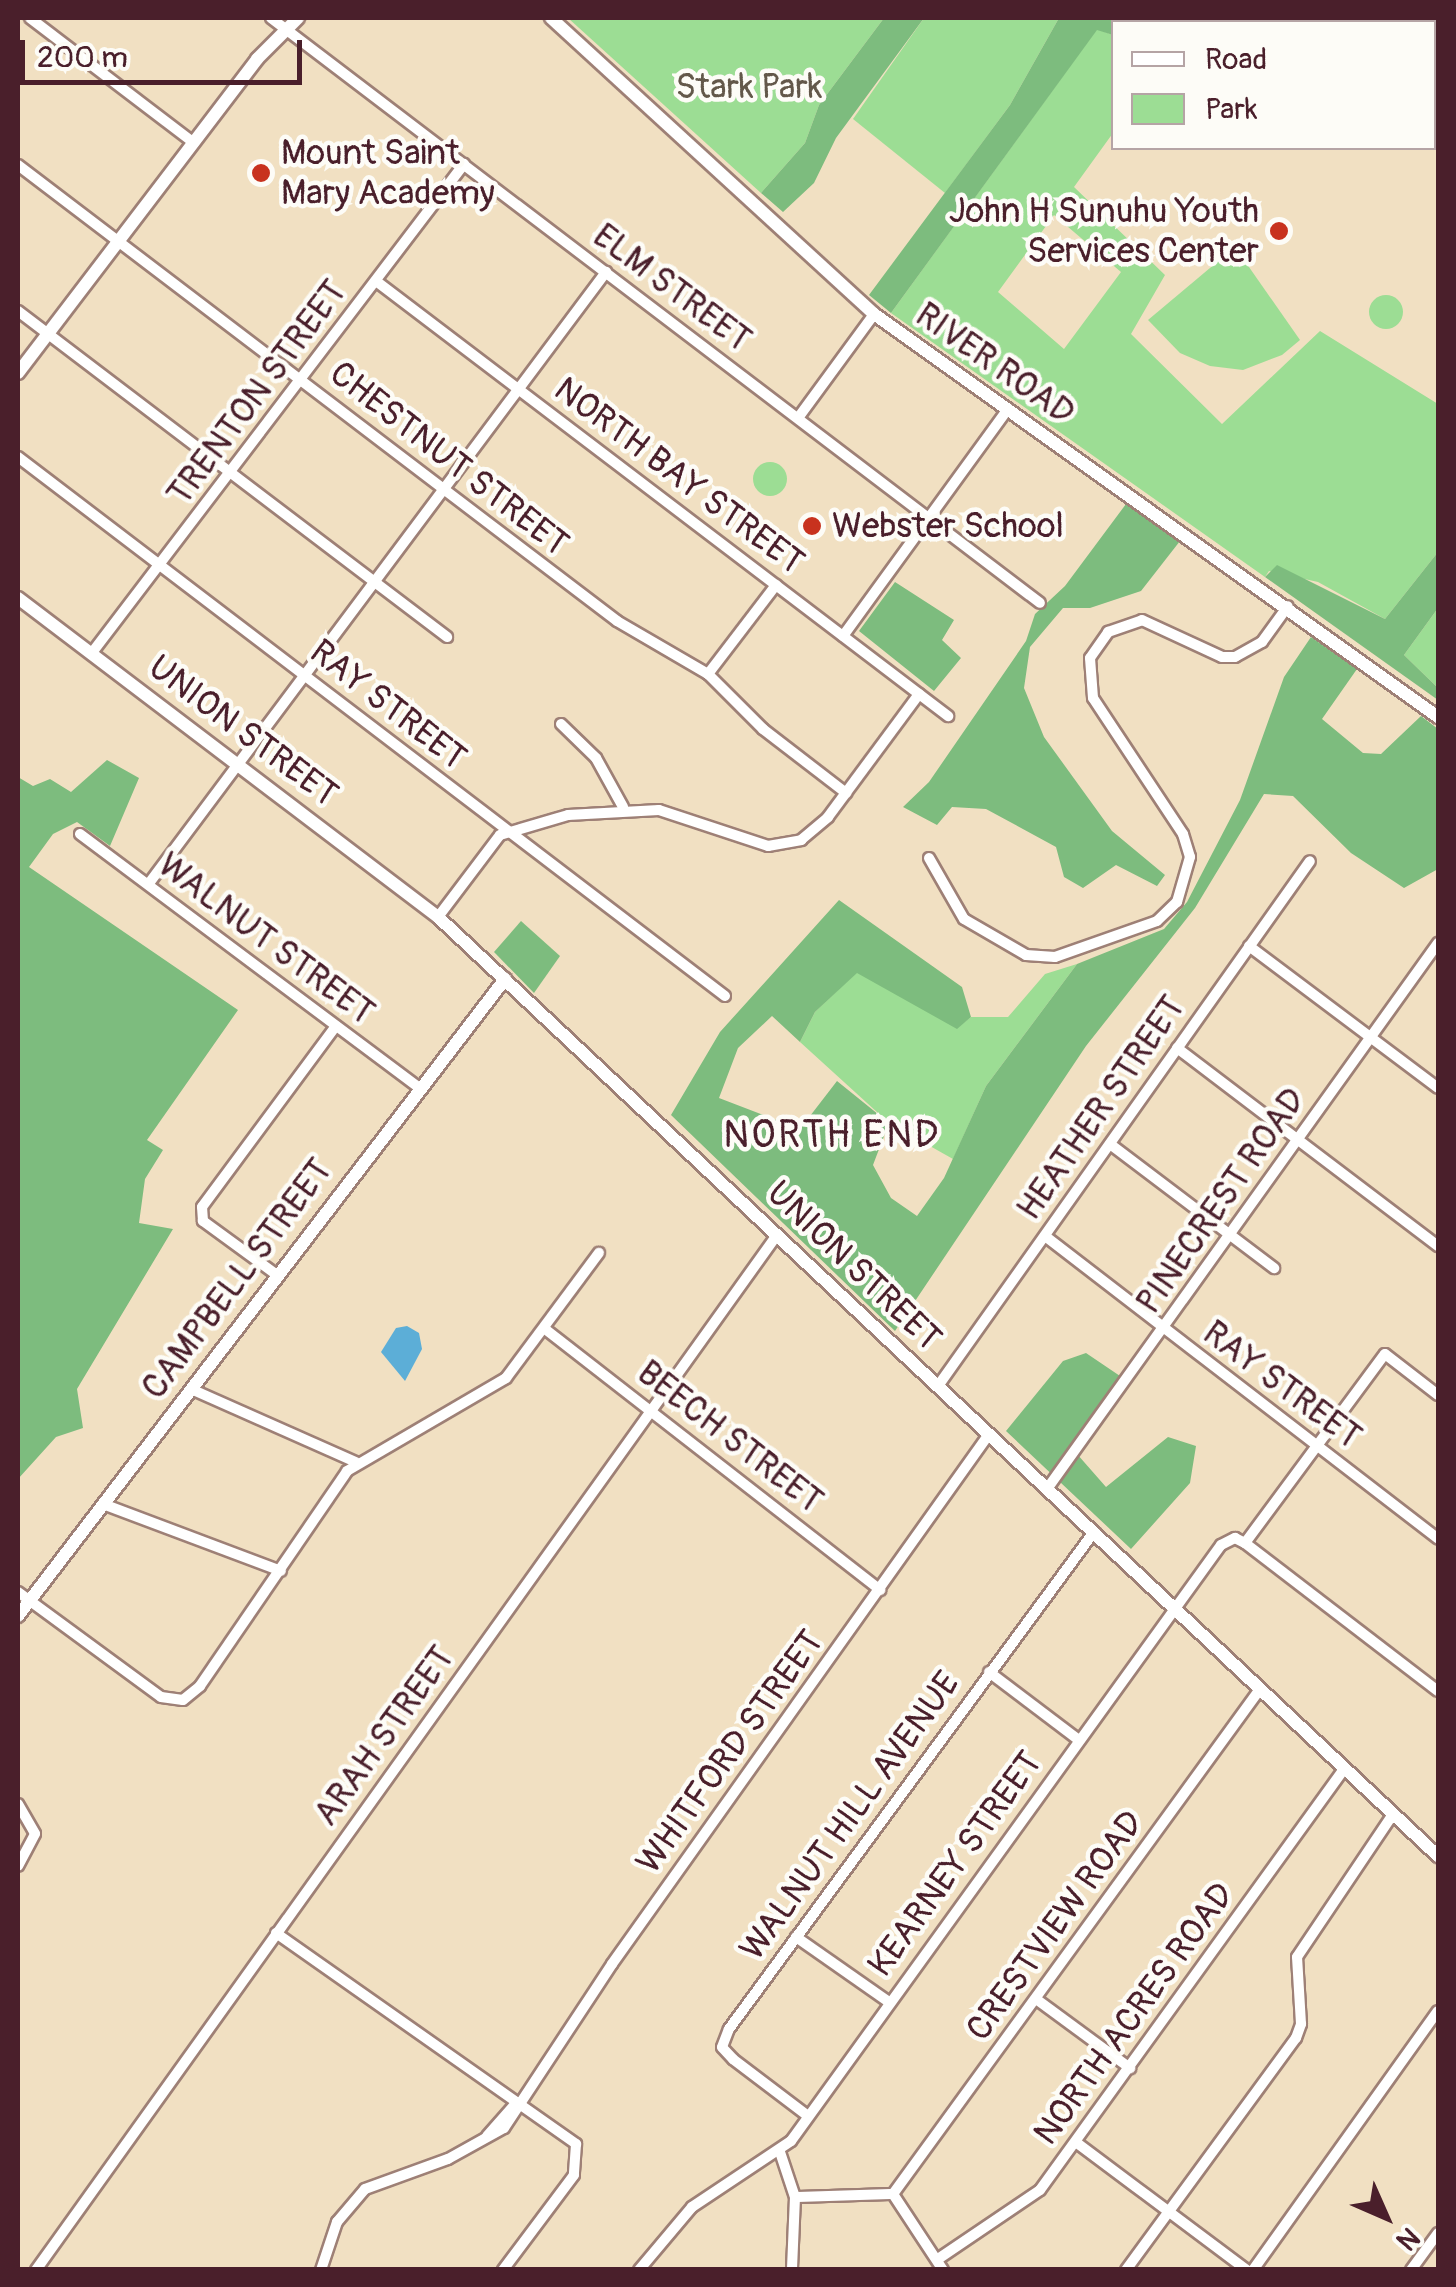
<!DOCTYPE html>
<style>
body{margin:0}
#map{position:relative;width:1456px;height:2287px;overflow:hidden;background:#f1e0c2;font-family:Pangolin,sans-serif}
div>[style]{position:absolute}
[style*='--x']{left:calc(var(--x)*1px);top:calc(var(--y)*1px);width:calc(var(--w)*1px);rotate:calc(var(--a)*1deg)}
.green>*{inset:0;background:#9cdd94}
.round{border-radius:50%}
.forest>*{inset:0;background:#7dbc7e}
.water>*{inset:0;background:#5caed7}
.roads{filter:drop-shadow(2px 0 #9e8076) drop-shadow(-2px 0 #9e8076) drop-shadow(0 2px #9e8076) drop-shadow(0 -2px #9e8076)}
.minor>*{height:10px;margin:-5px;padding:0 5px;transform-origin:5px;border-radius:5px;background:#fff}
.tertiary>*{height:12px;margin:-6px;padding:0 6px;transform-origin:6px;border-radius:6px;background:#fff}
.dots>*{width:28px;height:28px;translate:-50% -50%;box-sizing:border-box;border:5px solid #fdfcf7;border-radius:50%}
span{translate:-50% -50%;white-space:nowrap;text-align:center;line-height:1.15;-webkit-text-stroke:9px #fdfcf7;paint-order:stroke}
.park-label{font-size:35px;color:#63584a}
.poi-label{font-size:35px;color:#4a1f2b}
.left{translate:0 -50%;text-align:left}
.right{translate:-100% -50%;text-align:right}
.street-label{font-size:35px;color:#4a1f2b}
.neighbourhood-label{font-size:38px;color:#4a1f2b;letter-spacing:2.5px}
.frame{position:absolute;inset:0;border:20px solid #4a1f2b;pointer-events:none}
.legend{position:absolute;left:1111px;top:20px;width:325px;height:130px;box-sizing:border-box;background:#fdfcf7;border:2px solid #b5a4a5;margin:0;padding:12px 18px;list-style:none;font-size:30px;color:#4a1f2b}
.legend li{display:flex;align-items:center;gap:20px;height:50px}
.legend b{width:50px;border:2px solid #b5a4a5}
.north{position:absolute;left:1336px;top:2167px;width:100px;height:100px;-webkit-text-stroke:8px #fdfcf7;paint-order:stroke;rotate:135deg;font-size:28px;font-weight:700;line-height:40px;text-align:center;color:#4a1f2b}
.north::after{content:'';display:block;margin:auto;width:35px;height:45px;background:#4a1f2b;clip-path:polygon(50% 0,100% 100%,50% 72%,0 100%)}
.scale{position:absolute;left:20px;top:40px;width:282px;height:45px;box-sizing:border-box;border:5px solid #4a1f2b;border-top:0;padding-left:12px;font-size:30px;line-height:35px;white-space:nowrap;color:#4a1f2b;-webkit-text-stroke:8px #fdfcf7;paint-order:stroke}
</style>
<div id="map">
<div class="green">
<div style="clip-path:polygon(568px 18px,884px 18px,819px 105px,805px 143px,761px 193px)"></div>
<div style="clip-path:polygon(924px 18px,1059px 18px,1010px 105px,945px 193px,853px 119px)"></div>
<div style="clip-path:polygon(evenodd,1097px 29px,1113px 35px,1113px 133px,1074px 187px,1165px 275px,1131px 334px,1222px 424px,1320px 331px,1438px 404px,1438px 552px,1385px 619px,1318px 582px,1269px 571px,1265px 577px,891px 313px,1097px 29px,1054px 215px,1121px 272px,1064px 349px,998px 292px,1054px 215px)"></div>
<div style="clip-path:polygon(1235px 247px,1300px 340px,1282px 355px,1243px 370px,1210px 366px,1180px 353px,1148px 320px)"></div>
<div class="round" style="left:1369px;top:295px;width:34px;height:34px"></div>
<div class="round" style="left:753px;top:462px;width:34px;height:34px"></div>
<div style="clip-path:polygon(1438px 608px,1438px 688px,1404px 655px)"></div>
<div style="clip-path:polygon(1077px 964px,986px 1086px,953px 1159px,889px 1123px,800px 1042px,815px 1012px,857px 972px,957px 1028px,971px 1017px,1008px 1017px,1045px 974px)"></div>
</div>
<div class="forest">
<div style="clip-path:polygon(884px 18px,924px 18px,836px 138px,814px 183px,783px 212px,761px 193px,805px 143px,819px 105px)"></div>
<div style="clip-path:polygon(1059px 18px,1189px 18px,1114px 22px,1113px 35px,1097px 30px,891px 313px,869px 295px,1010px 105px)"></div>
<div style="clip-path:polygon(1126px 504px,1180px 541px,1141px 591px,1090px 608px,1063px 608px,1030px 647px,1024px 688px,1044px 737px,1112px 831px,1165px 875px,1157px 886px,1116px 865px,1083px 888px,1064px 877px,1056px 847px,986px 809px,952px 807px,937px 825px,903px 807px,929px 782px,1026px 641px,1035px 614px,1065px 586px)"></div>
<div style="clip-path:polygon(1438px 552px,1438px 608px,1404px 655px,1438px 688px,1438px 700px,1265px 577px,1277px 565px,1385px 619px)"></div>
<div style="clip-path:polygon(895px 582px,954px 620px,942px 640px,961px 658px,934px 691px,859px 631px)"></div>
<div style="clip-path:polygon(1311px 637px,1357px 669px,1322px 719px,1363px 753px,1381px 754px,1421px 716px,1438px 729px,1438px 869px,1404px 888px,1351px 853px,1293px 796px,1264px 794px,1195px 908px,1086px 1046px,895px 1331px,671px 1115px,720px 1032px,839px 900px,962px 987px,971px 1017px,957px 1029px,857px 973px,815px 1012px,800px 1042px,772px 1016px,738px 1048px,719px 1098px,800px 1129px,837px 1081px,889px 1123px,873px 1165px,891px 1198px,917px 1216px,944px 1178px,986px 1086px,1077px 964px,1164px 929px,1187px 902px,1240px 800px,1284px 677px)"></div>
<div style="clip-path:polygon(107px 760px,139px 778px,110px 846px,77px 822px,53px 834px,29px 867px,238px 1010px,147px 1140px,163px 1150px,145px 1179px,139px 1223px,173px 1229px,77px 1389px,83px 1428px,56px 1437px,18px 1479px,18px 777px,33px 786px,50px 779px,71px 792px)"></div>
<div style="clip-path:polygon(521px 921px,560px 956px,534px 993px,494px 952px)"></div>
<div style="clip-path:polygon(1086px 1353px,1120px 1376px,1070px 1446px,1106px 1487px,1168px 1437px,1196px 1446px,1190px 1483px,1131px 1549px,1006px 1431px,1063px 1361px)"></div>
</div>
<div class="water">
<div style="clip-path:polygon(407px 1326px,419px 1333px,422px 1349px,405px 1381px,381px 1352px,396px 1328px)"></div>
</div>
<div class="roads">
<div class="minor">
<div style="--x:30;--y:18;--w:206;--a:37.3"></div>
<div style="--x:271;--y:18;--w:966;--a:37.26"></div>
<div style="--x:18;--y:165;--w:753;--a:37.28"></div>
<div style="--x:617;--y:621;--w:105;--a:30.2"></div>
<div style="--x:708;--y:674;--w:78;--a:45"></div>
<div style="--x:763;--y:729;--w:105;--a:37.6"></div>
<div style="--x:376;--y:281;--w:719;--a:37.25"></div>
<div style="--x:18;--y:311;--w:539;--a:37.23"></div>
<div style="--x:798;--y:418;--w:129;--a:-53.8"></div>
<div style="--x:18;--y:457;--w:889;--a:37.32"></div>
<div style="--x:843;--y:636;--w:281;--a:-54"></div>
<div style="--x:91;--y:654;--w:616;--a:-52.72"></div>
<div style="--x:708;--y:674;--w:112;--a:-52.6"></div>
<div style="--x:561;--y:724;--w:49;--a:44.2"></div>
<div style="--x:596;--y:758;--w:56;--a:61.1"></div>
<div style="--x:80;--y:834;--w:424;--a:36.8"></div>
<div style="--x:929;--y:858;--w:70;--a:60.2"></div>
<div style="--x:964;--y:919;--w:72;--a:30.1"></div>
<div style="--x:1026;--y:955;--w:29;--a:4"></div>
<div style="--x:1055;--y:957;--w:108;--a:-19.4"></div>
<div style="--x:1157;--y:921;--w:28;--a:-44"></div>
<div style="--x:1177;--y:902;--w:47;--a:-73.9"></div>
<div style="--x:1190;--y:857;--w:24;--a:-107"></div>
<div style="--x:1183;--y:834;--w:163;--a:-123.5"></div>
<div style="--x:1093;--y:698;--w:40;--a:-94.3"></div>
<div style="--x:1090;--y:658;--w:32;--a:-55"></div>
<div style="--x:1108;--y:632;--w:36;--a:-19"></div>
<div style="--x:1142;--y:620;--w:88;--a:24.8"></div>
<div style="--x:1222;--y:657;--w:13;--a:0"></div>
<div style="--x:1235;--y:657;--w:31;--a:-29"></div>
<div style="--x:1262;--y:642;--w:44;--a:-54.2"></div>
<div style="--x:150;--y:882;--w:762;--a:-53.22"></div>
<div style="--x:438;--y:917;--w:103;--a:-52.9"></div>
<div style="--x:500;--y:835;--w:71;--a:-16.4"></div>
<div style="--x:568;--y:815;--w:91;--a:-3.1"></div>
<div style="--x:659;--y:810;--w:115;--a:18.3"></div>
<div style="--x:768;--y:846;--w:34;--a:-10"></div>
<div style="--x:801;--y:840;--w:35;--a:-40"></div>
<div style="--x:828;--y:817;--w:153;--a:-53.5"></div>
<div style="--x:1249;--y:946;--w:236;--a:36.9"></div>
<div style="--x:1177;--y:1048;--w:328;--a:37.2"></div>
<div style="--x:1110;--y:1144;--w:206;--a:37.1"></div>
<div style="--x:1045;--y:1236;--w:496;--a:37.6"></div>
<div style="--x:277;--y:1275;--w:92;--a:-143.9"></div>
<div style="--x:203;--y:1221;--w:14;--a:-94"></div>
<div style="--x:202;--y:1207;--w:225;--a:-53.5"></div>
<div style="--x:545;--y:1329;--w:425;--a:37.9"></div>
<div style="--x:938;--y:1386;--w:643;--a:-54.68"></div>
<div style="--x:191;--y:1389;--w:180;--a:23.9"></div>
<div style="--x:1047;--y:1489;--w:672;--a:-54.39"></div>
<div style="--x:103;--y:1504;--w:190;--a:20.6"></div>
<div style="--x:1245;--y:1543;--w:243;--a:37.5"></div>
<div style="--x:18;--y:1592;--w:177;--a:36.3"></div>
<div style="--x:161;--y:1697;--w:22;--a:8"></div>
<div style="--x:183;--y:1700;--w:22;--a:-39"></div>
<div style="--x:200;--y:1686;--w:260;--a:-55.6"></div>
<div style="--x:347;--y:1471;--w:184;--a:-30.3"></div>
<div style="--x:506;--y:1378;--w:156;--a:-53.4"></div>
<div style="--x:989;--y:1672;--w:113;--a:37.1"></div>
<div style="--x:18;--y:1804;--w:34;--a:60"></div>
<div style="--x:35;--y:1834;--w:36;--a:118"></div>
<div style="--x:276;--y:1933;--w:367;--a:35.1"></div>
<div style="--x:576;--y:2144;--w:31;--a:94"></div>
<div style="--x:574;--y:2175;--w:119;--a:126.8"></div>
<div style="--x:796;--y:1937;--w:113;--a:35"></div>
<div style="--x:1036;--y:1999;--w:117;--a:36.3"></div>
<div style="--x:808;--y:2116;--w:94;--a:-142.8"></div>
<div style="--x:733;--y:2059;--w:16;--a:-133"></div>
<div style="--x:722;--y:2047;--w:19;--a:-69"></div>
<div style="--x:729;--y:2029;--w:617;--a:-53.71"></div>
<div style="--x:487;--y:2136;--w:45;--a:-48.6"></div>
<div style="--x:1077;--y:2143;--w:212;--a:36.8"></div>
<div style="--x:780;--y:2152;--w:47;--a:71.6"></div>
<div style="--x:795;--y:2197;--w:73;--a:92.4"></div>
<div style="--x:893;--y:2194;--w:624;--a:-53.99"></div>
<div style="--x:893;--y:2194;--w:91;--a:56.7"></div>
<div style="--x:795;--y:2197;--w:98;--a:-1.8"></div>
<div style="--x:938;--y:2259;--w:123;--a:-34.1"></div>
<div style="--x:1040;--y:2190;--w:519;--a:-54.17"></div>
<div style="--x:36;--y:2270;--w:1273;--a:-54.4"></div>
<div style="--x:321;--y:2270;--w:51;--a:-71.6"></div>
<div style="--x:337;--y:2222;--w:43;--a:-49.7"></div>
<div style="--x:365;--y:2189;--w:88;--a:-19.9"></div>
<div style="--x:448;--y:2159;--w:64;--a:-29"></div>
<div style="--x:504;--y:2128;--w:196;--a:-56.6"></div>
<div style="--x:612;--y:1964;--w:650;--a:-54.57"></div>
<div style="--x:639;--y:2270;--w:82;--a:-49.9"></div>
<div style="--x:692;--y:2207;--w:119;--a:-33.7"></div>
<div style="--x:791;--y:2141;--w:735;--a:-54.19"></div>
<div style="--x:1221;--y:1545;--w:16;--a:-27"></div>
<div style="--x:1235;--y:1538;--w:11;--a:27"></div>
<div style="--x:1245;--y:1543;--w:235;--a:-53.5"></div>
<div style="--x:1385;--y:1354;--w:67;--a:37.7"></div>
<div style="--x:1126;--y:2270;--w:288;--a:-53.8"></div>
<div style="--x:1296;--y:2038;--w:15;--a:-70"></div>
<div style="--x:1301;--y:2024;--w:67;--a:-93.4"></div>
<div style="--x:1297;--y:1957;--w:172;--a:-56.1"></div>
<div style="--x:1253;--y:2270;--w:318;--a:-54.5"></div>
<div style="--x:1411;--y:2270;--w:46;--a:-53.9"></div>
</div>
<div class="tertiary">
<div style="--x:551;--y:18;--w:438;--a:42.5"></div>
<div style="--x:874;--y:314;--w:693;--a:35.55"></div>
<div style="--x:18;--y:373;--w:395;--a:-52.7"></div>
<div style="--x:257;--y:59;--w:58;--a:-45"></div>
<div style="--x:18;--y:598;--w:527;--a:37.22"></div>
<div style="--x:438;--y:917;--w:1372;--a:43.2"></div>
<div style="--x:18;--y:1616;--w:802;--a:-52.6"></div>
</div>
</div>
<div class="dots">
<div style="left:261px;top:173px;background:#c8321e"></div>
<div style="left:1279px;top:231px;background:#c8321e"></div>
<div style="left:812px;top:526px;background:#c8321e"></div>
</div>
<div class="park-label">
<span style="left:749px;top:87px">Stark Park</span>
</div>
<div class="poi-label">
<span class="left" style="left:281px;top:173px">Mount Saint<br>Mary Academy</span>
<span class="right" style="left:1259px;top:231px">John H Sunuhu Youth<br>Services Center</span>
<span class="left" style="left:832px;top:526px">Webster School</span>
</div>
<div class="street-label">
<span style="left:672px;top:288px;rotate:37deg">ELM STREET</span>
<span style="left:995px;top:364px;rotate:35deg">RIVER ROAD</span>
<span style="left:257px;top:393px;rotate:-53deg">TRENTON STREET</span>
<span style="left:449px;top:459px;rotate:38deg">CHESTNUT STREET</span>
<span style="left:679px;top:476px;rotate:37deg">NORTH BAY STREET</span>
<span style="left:388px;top:705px;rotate:38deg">RAY STREET</span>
<span style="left:243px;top:731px;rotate:37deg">UNION STREET</span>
<span style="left:266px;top:939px;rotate:37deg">WALNUT STREET</span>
<span style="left:1101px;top:1108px;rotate:-55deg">HEATHER STREET</span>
<span style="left:1221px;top:1201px;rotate:-55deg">PINECREST ROAD</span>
<span style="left:854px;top:1266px;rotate:44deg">UNION STREET</span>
<span style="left:237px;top:1279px;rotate:-53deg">CAMPBELL STREET</span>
<span style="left:1282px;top:1385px;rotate:37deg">RAY STREET</span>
<span style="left:730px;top:1437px;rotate:38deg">BEECH STREET</span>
<span style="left:384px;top:1736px;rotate:-54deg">ARAH STREET</span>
<span style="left:730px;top:1752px;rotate:-54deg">WHITFORD STREET</span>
<span style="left:850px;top:1816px;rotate:-54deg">WALNUT HILL AVENUE</span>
<span style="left:955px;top:1864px;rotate:-54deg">KEARNEY STREET</span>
<span style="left:1055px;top:1926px;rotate:-54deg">CRESTVIEW ROAD</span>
<span style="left:1134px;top:2014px;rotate:-54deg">NORTH ACRES ROAD</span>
</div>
<div class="neighbourhood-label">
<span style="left:832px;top:1136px">NORTH END</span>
</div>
<div class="frame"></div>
<ul class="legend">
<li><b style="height:12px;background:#fff"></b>Road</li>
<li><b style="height:28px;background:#9cdd94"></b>Park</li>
</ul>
<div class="north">N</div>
<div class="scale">200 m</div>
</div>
